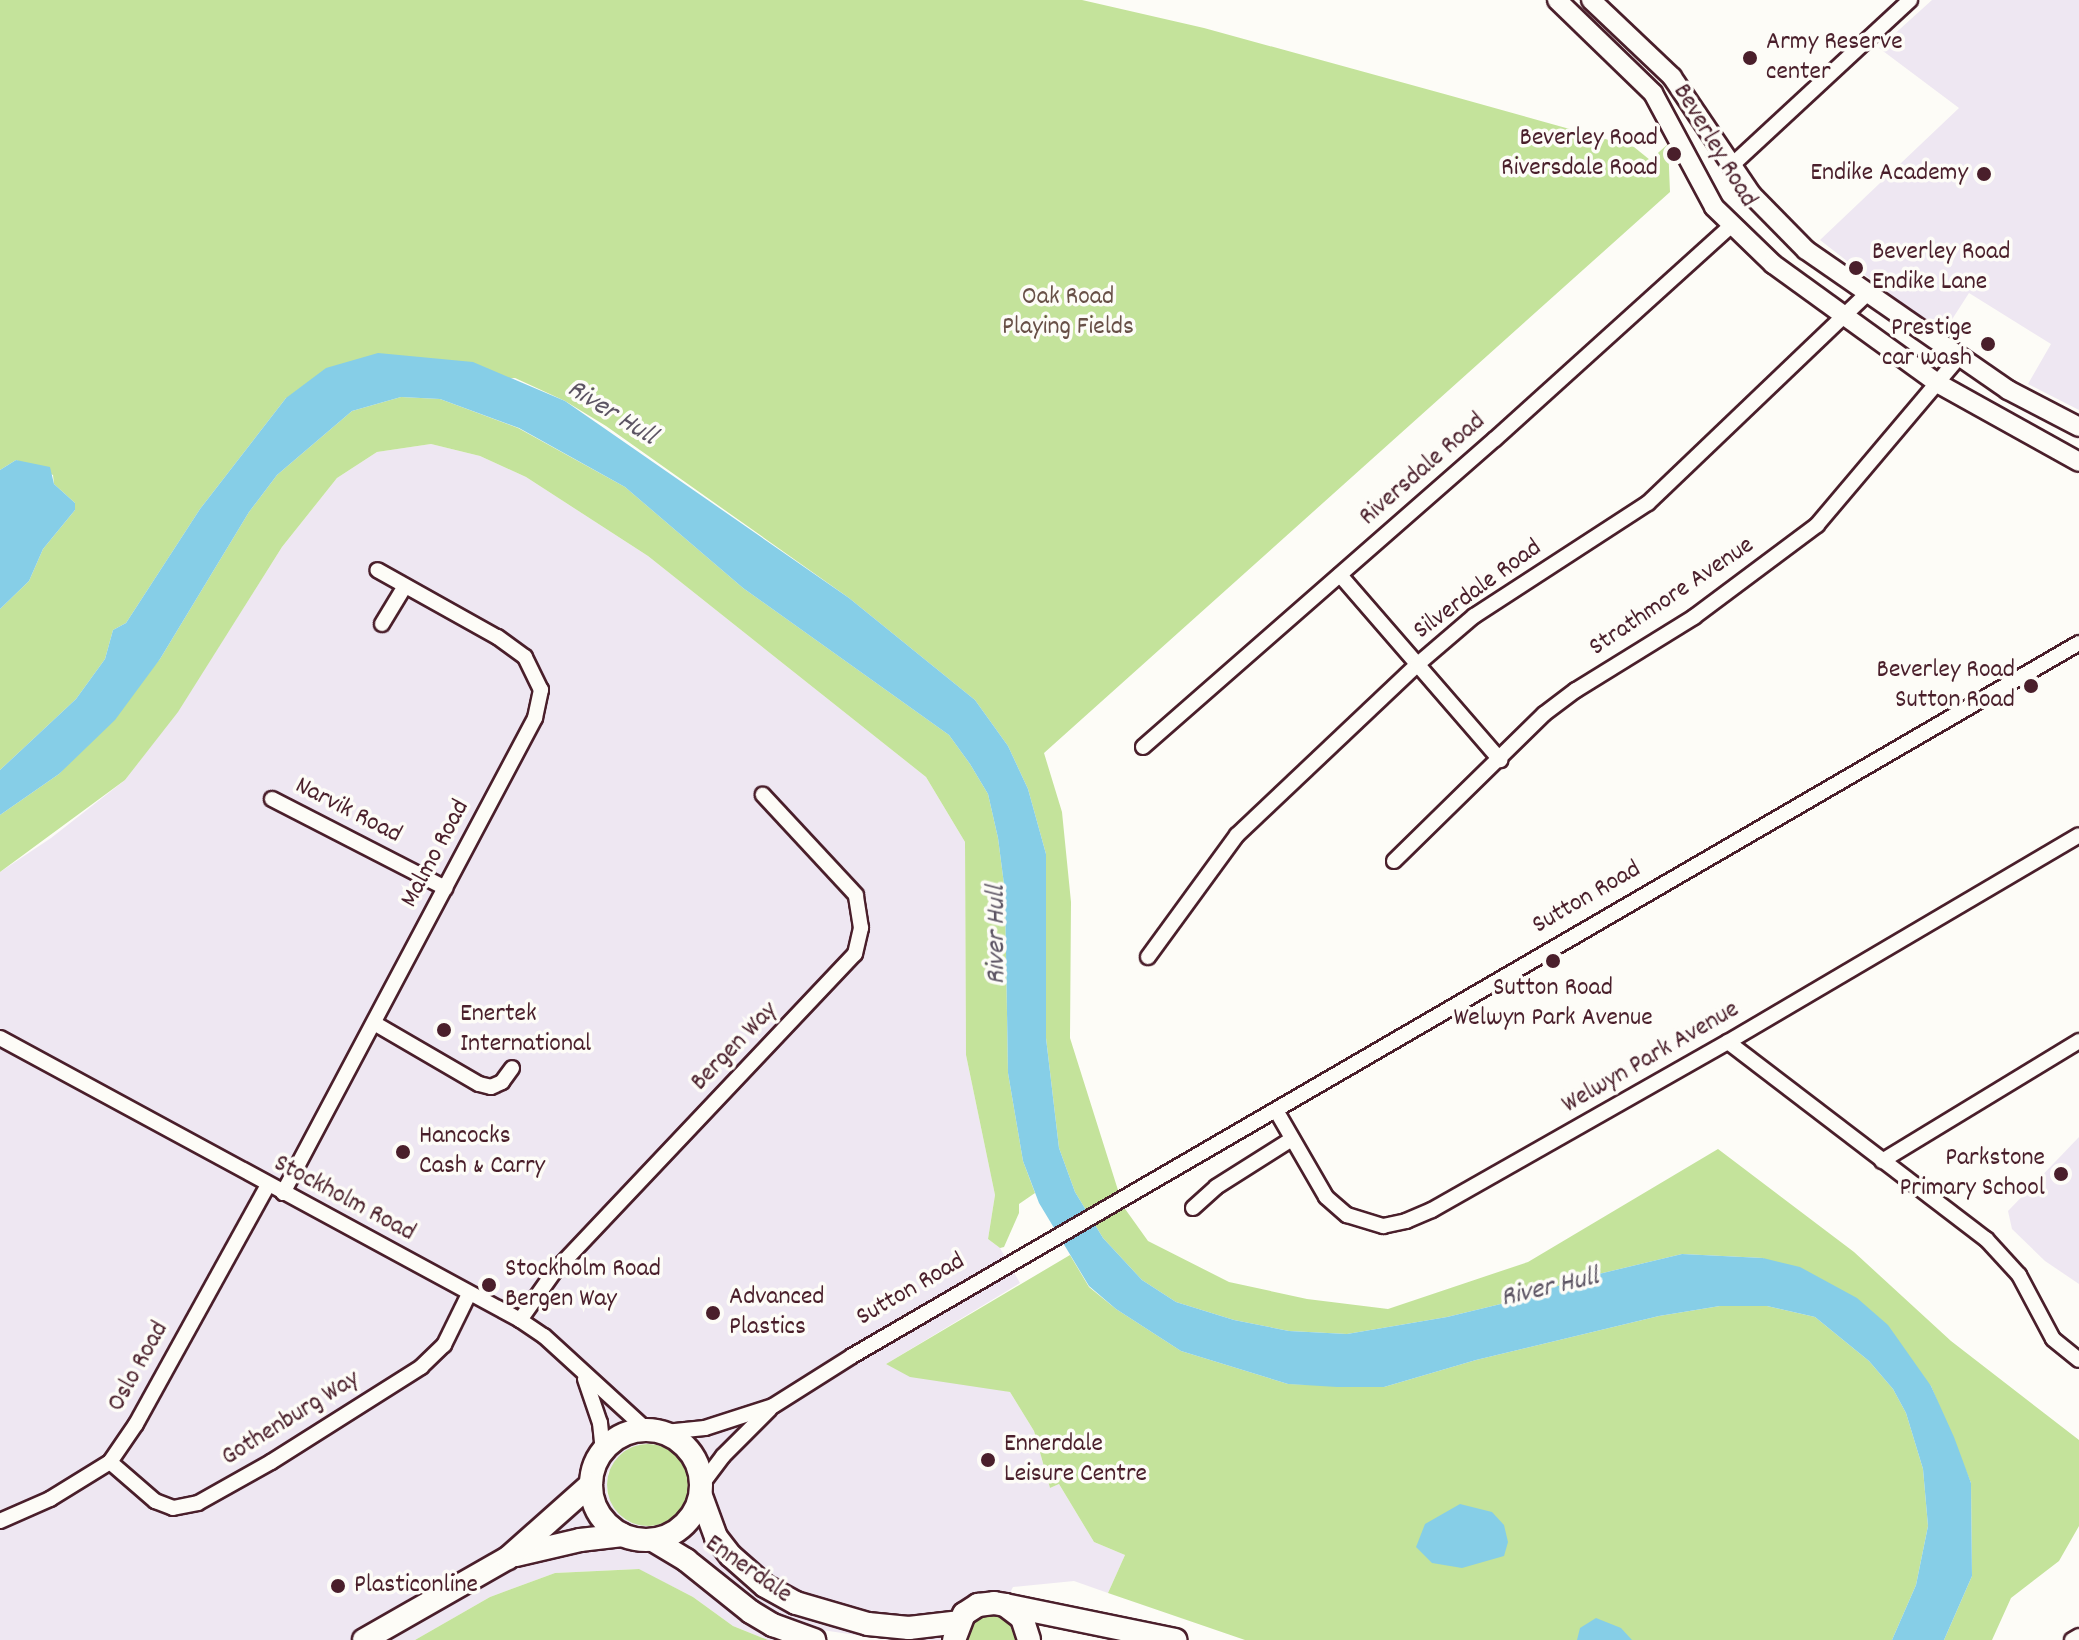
<!DOCTYPE html>
<style>
body{margin:0}
#map{position:relative;width:2079px;height:1640px;overflow:hidden;background:#fdfcf7;font-family:Dekko,sans-serif}
div>[style]{position:absolute}
[style*='--x']{left:calc(var(--x)*1px);top:calc(var(--y)*1px);width:calc(var(--w)*1px);rotate:calc(var(--a)*1deg)}
.built>*{inset:0;background:#eee7f2}
.green>*{inset:0;background:#c4e39b}
.round{border-radius:50%}
.water>*{inset:0;background:#86cee7}
.roads{filter:drop-shadow(2px 0 #4a1f2b) drop-shadow(-2px 0 #4a1f2b) drop-shadow(0 2px #4a1f2b) drop-shadow(0 -2px #4a1f2b)}
.minor>*{height:14px;margin:-7px;padding:0 7px;transform-origin:7px;border-radius:7px;background:#fdfcf7}
.major>*{height:18px;margin:-9px;padding:0 9px;transform-origin:9px;border-radius:9px;background:#fdfcf7}
.highway>*{height:22px;margin:-11px;padding:0 11px;transform-origin:11px;border-radius:11px;background:#fdfcf7}
.highway>.ring{margin:-11px;padding:0;box-sizing:content-box;background:none;border:22px solid #fdfcf7;border-radius:50%}
.dots>*{width:22px;height:22px;translate:-50% -50%;box-sizing:border-box;border:4px solid #fdfcf7;border-radius:50%}
span{translate:-50% -50%;white-space:nowrap;text-align:center;line-height:1.15;-webkit-text-stroke:7px #fdfcf7;paint-order:stroke}
.poi-label{font-size:26px;color:#4a1f2b}
.left{translate:0 -50%;text-align:left}
.right{translate:-100% -50%;text-align:right}
.street-label{font-size:26px;color:#4a1f2b}
.park-label{font-size:26px;color:#685047}
.water-label{font-size:28px;color:#5c5463;font-style:italic}
</style>
<div id="map">
<div class="built">
<div style="clip-path:polygon(1932px 0,2079px 0,2079px 410px,2028px 384px,2051px 344px,1969px 293px,1942px 335px,1820px 240px,1959px 108px,1879px 48px)"></div>
<div style="clip-path:polygon(evenodd,431px 444px,480px 456px,526px 477px,648px 556px,926px 777px,965px 842px,966px 1055px,995px 1195px,988px 1239px,1000px 1248px,1020px 1283px,886px 1364px,1010px 1392px,1034px 1431px,1050px 1488px,1059px 1484px,1094px 1542px,1125px 1555px,1108px 1593px,1074px 1581px,1013px 1587px,999px 1614px,963px 1640px,890px 1640px,815px 1629px,800px 1640px,768px 1640px,733px 1626px,693px 1597px,638px 1569px,555px 1573px,490px 1597px,415px 1640px,0 1640px,0 872px,51px 838px,125px 780px,178px 711px,282px 547px,337px 478px,377px 452px,431px 444px,641px 1444px,659px 1445px,671px 1451px,682px 1461px,690px 1486px,681px 1511px,651px 1527px,624px 1519px,607px 1494px,608px 1472px,641px 1444px)"></div>
<div style="clip-path:polygon(2079px 1137px,2079px 1284px,2045px 1261px,2012px 1229px,2008px 1211px)"></div>
</div>
<div class="green">
<div style="clip-path:polygon(0 0,1082px 0,1204px 28px,1448px 95px,1634px 147px,1650px 160px,1668px 144px,1670px 192px,1044px 753px,1062px 812px,1071px 902px,1070px 1038px,1123px 1206px,1148px 1241px,1229px 1282px,1307px 1299px,1388px 1309px,1528px 1262px,1718px 1149px,1854px 1252px,1951px 1341px,2079px 1440px,2079px 1526px,2059px 1561px,2011px 1598px,1992px 1640px,1944px 1640px,1972px 1576px,1971px 1483px,1931px 1386px,1763px 1258px,1682px 1254px,1582px 1278px,1509px 1302px,1447px 1317px,1347px 1334px,1289px 1331px,1234px 1320px,1176px 1302px,1142px 1280px,1103px 1238px,1075px 1192px,1059px 1148px,1046px 1038px,1046px 854px,1028px 789px,1008px 746px,975px 700px,849px 598px,606px 426px,565px 401px,515px 378px,286px 398px,200px 509px,126px 623px,113px 630px,105px 659px,76px 699px,0 770px,0 609px,29px 581px,43px 549px,75px 510px,75px 503px,54px 484px,53px 475px,16px 460px,0 470px)"></div>
<div style="clip-path:polygon(401px 397px,440px 399px,518px 428px,625px 487px,743px 588px,949px 735px,970px 764px,988px 794px,998px 838px,1005px 892px,1008px 1073px,1023px 1161px,1035px 1193px,1019px 1204px,1019px 1213px,1004px 1247px,1000px 1248px,988px 1239px,995px 1195px,966px 1055px,965px 842px,926px 777px,648px 556px,526px 477px,480px 456px,431px 444px,377px 452px,337px 478px,282px 547px,178px 712px,125px 780px,0 872px,0 815px,59px 774px,160px 659px,249px 512px,277px 475px,352px 411px)"></div>
<div style="clip-path:polygon(1070px 1255px,1089px 1287px,1116px 1309px,1181px 1351px,1288px 1384px,1384px 1387px,1476px 1360px,1659px 1316px,1720px 1306px,1767px 1306px,1815px 1317px,1869px 1361px,1893px 1389px,1906px 1413px,1923px 1469px,1928px 1526px,1916px 1585px,1892px 1640px,1245px 1640px,1108px 1593px,1125px 1555px,1094px 1542px,1059px 1484px,1050px 1488px,1034px 1431px,1010px 1392px,910px 1377px,886px 1364px)"></div>
<div class="round" style="left:607px;top:1444px;width:82px;height:82px"></div>
<div style="clip-path:polygon(639px 1569px,693px 1597px,733px 1626px,768px 1640px,415px 1640px,490px 1597px,555px 1573px)"></div>
<div style="clip-path:polygon(990px 1612px,1007px 1618px,1016px 1640px,963px 1640px,969px 1624px)"></div>
</div>
<div class="water">
<div style="clip-path:polygon(378px 353px,473px 362px,565px 401px,849px 598px,975px 700px,1008px 746px,1028px 789px,1046px 854px,1046px 1038px,1059px 1148px,1075px 1192px,1103px 1238px,1142px 1280px,1176px 1302px,1234px 1320px,1289px 1331px,1347px 1334px,1447px 1317px,1509px 1302px,1582px 1278px,1682px 1254px,1763px 1258px,1800px 1267px,1857px 1298px,1888px 1325px,1931px 1386px,1954px 1437px,1971px 1483px,1972px 1576px,1944px 1640px,1892px 1640px,1916px 1585px,1928px 1526px,1923px 1469px,1906px 1413px,1893px 1389px,1869px 1361px,1815px 1317px,1767px 1306px,1720px 1306px,1659px 1316px,1476px 1360px,1384px 1387px,1337px 1387px,1288px 1384px,1181px 1351px,1116px 1309px,1089px 1286px,1039px 1203px,1023px 1161px,1008px 1073px,1005px 892px,998px 838px,988px 794px,970px 764px,949px 735px,743px 588px,625px 487px,519px 428px,440px 399px,401px 397px,352px 411px,277px 475px,249px 512px,160px 659px,115px 720px,59px 774px,0 815px,0 770px,76px 699px,105px 659px,113px 630px,126px 623px,200px 509px,286px 398px,326px 368px)"></div>
<div style="clip-path:polygon(16px 460px,50px 467px,54px 484px,75px 503px,75px 510px,43px 549px,29px 581px,0 609px,0 470px)"></div>
<div style="clip-path:polygon(1460px 1504px,1492px 1512px,1504px 1525px,1508px 1542px,1504px 1556px,1462px 1568px,1432px 1563px,1416px 1547px,1425px 1524px)"></div>
<div style="clip-path:polygon(1596px 1618px,1621px 1628px,1632px 1640px,1577px 1640px,1580px 1628px)"></div>
</div>
<div class="roads">
<div class="minor">
<div style="--x:1731;--y:166;--w:244;--a:-42.8"></div>
<div style="--x:1340;--y:575;--w:245;--a:49.1"></div>
<div style="--x:382;--y:624;--w:44;--a:-58.8"></div>
<div style="--x:1143;--y:747;--w:468;--a:-41.2"></div>
<div style="--x:1495;--y:439;--w:318;--a:-42.1"></div>
<div style="--x:272;--y:799;--w:195;--a:27.2"></div>
<div style="--x:1394;--y:861;--w:210;--a:-44.4"></div>
<div style="--x:1544;--y:714;--w:40;--a:-37"></div>
<div style="--x:1576;--y:690;--w:139;--a:-31.7"></div>
<div style="--x:1694;--y:617;--w:154;--a:-36.8"></div>
<div style="--x:1817;--y:525;--w:220;--a:-49.8"></div>
<div style="--x:1148;--y:957;--w:151;--a:-53.9"></div>
<div style="--x:1237;--y:835;--w:249;--a:-43.4"></div>
<div style="--x:1418;--y:664;--w:74;--a:-40.6"></div>
<div style="--x:1474;--y:616;--w:207;--a:-33"></div>
<div style="--x:1648;--y:503;--w:303;--a:-43.7"></div>
<div style="--x:374;--y:1023;--w:121;--a:30.2"></div>
<div style="--x:479;--y:1084;--w:12;--a:14"></div>
<div style="--x:491;--y:1087;--w:12;--a:-24"></div>
<div style="--x:502;--y:1082;--w:17;--a:-54"></div>
<div style="--x:0;--y:1038;--w:592;--a:28.47"></div>
<div style="--x:520;--y:1320;--w:29;--a:34"></div>
<div style="--x:544;--y:1336;--w:138;--a:42.4"></div>
<div style="--x:1728;--y:1042;--w:325;--a:37.4"></div>
<div style="--x:1986;--y:1239;--w:49;--a:47.5"></div>
<div style="--x:2019;--y:1275;--w:72;--a:62"></div>
<div style="--x:2053;--y:1339;--w:33;--a:39"></div>
<div style="--x:1277;--y:1112;--w:98;--a:60"></div>
<div style="--x:1326;--y:1197;--w:28;--a:41"></div>
<div style="--x:1347;--y:1215;--w:38;--a:17"></div>
<div style="--x:1383;--y:1226;--w:24;--a:-12"></div>
<div style="--x:1406;--y:1221;--w:28;--a:-23"></div>
<div style="--x:1432;--y:1210;--w:340;--a:-29.6"></div>
<div style="--x:1728;--y:1042;--w:407;--a:-30.5"></div>
<div style="--x:1882;--y:1161;--w:231;--a:-31.3"></div>
<div style="--x:283;--y:1193;--w:538;--a:-62.05"></div>
<div style="--x:535;--y:718;--w:29;--a:-78"></div>
<div style="--x:541;--y:690;--w:37;--a:-116"></div>
<div style="--x:525;--y:657;--w:34;--a:-144"></div>
<div style="--x:497;--y:637;--w:137;--a:-150.8"></div>
<div style="--x:1193;--y:1208;--w:31;--a:-42"></div>
<div style="--x:1216;--y:1187;--w:90;--a:-32.3"></div>
<div style="--x:520;--y:1320;--w:59;--a:-54.7"></div>
<div style="--x:554;--y:1272;--w:438;--a:-46.6"></div>
<div style="--x:855;--y:954;--w:27;--a:-77"></div>
<div style="--x:861;--y:928;--w:33;--a:-99"></div>
<div style="--x:856;--y:895;--w:137;--a:-132.9"></div>
<div style="--x:585;--y:1379;--w:46;--a:71.2"></div>
<div style="--x:600;--y:1423;--w:27;--a:84"></div>
<div style="--x:665;--y:1432;--w:40;--a:-5.7"></div>
<div style="--x:705;--y:1428;--w:71;--a:-17.9"></div>
<div style="--x:773;--y:1406;--w:93;--a:-32.3"></div>
<div style="--x:852;--y:1356;--w:1419;--a:-30.16"></div>
<div style="--x:110;--y:1462;--w:60;--a:40.9"></div>
<div style="--x:155;--y:1501;--w:19;--a:21"></div>
<div style="--x:173;--y:1508;--w:25;--a:-11"></div>
<div style="--x:198;--y:1503;--w:84;--a:-29.3"></div>
<div style="--x:271;--y:1462;--w:178;--a:-32.3"></div>
<div style="--x:421;--y:1367;--w:32;--a:-44"></div>
<div style="--x:444;--y:1345;--w:57;--a:-63.9"></div>
<div style="--x:702;--y:1484;--w:35;--a:-53"></div>
<div style="--x:723;--y:1456;--w:66;--a:-45"></div>
<div style="--x:0;--y:1521;--w:55;--a:-23.7"></div>
<div style="--x:50;--y:1499;--w:70;--a:-31.7"></div>
<div style="--x:110;--y:1462;--w:46;--a:-55.6"></div>
<div style="--x:136;--y:1424;--w:273;--a:-61.1"></div>
<div style="--x:2072;--y:1640;--w:8;--a:-30"></div>
</div>
<div class="major">
<div style="--x:1557;--y:0;--w:134;--a:44.1"></div>
<div style="--x:1653;--y:93;--w:129;--a:61.8"></div>
<div style="--x:1714;--y:207;--w:82;--a:44"></div>
<div style="--x:1773;--y:264;--w:205;--a:35.9"></div>
<div style="--x:1939;--y:384;--w:160;--a:29.1"></div>
<div style="--x:1591;--y:0;--w:112;--a:43.5"></div>
<div style="--x:1672;--y:77;--w:143;--a:55.9"></div>
<div style="--x:1752;--y:195;--w:77;--a:45.5"></div>
<div style="--x:1806;--y:250;--w:246;--a:34.7"></div>
<div style="--x:2008;--y:390;--w:80;--a:27.5"></div>
</div>
<div class="highway">
<div class="ring" style="left:591px;top:1430px;width:88px;height:88px"></div>
<div style="--x:701;--y:1496;--w:44;--a:69.9"></div>
<div style="--x:716;--y:1537;--w:24;--a:52"></div>
<div style="--x:731;--y:1556;--w:45;--a:41.4"></div>
<div style="--x:765;--y:1586;--w:35;--a:29"></div>
<div style="--x:796;--y:1603;--w:75;--a:16.3"></div>
<div style="--x:868;--y:1624;--w:41;--a:5.6"></div>
<div style="--x:909;--y:1628;--w:50;--a:-6.8"></div>
<div style="--x:653;--y:1540;--w:39;--a:31"></div>
<div style="--x:686;--y:1560;--w:83;--a:38.7"></div>
<div style="--x:751;--y:1612;--w:26;--a:31"></div>
<div style="--x:773;--y:1625;--w:44;--a:20.1"></div>
<div style="--x:516;--y:1555;--w:66;--a:-13.2"></div>
<div style="--x:580;--y:1540;--w:43;--a:-6.6"></div>
<div style="--x:1005;--y:1605;--w:174;--a:11.6"></div>
<div style="--x:364;--y:1640;--w:166;--a:-29.7"></div>
<div style="--x:508;--y:1558;--w:111;--a:-41.7"></div>
<div style="--x:954;--y:1640;--w:28;--a:-69"></div>
<div style="--x:964;--y:1614;--w:17;--a:-33"></div>
<div style="--x:978;--y:1605;--w:16;--a:-7"></div>
<div style="--x:994;--y:1603;--w:11;--a:10"></div>
<div style="--x:1005;--y:1605;--w:21;--a:37"></div>
<div style="--x:1022;--y:1618;--w:23;--a:72"></div>
</div>
</div>
<div class="dots">
<div style="left:1750px;top:58px;background:#4a1f2b"></div>
<div style="left:1674px;top:154px;background:#4a1f2b"></div>
<div style="left:1984px;top:174px;background:#4a1f2b"></div>
<div style="left:1856px;top:268px;background:#4a1f2b"></div>
<div style="left:1988px;top:344px;background:#4a1f2b"></div>
<div style="left:2031px;top:686px;background:#4a1f2b"></div>
<div style="left:1553px;top:961px;background:#4a1f2b"></div>
<div style="left:444px;top:1030px;background:#4a1f2b"></div>
<div style="left:403px;top:1152px;background:#4a1f2b"></div>
<div style="left:2061px;top:1174px;background:#4a1f2b"></div>
<div style="left:489px;top:1285px;background:#4a1f2b"></div>
<div style="left:713px;top:1313px;background:#4a1f2b"></div>
<div style="left:988px;top:1460px;background:#4a1f2b"></div>
<div style="left:338px;top:1586px;background:#4a1f2b"></div>
</div>
<div class="poi-label">
<span class="left" style="left:1766px;top:58px">Army Reserve<br>center</span>
<span class="right" style="left:1658px;top:154px">Beverley Road<br>Riversdale Road</span>
<span class="right" style="left:1968px;top:174px">Endike Academy</span>
<span class="left" style="left:1872px;top:268px">Beverley Road<br>Endike Lane</span>
<span class="right" style="left:1972px;top:344px">Prestige<br>car wash</span>
<span class="right" style="left:2015px;top:686px">Beverley Road<br>Sutton Road</span>
<span style="left:1553px;top:1004px">Sutton Road<br>Welwyn Park Avenue</span>
<span class="left" style="left:460px;top:1030px">Enertek<br>International</span>
<span class="left" style="left:419px;top:1152px">Hancocks<br>Cash &amp; Carry</span>
<span class="right" style="left:2045px;top:1174px">Parkstone<br>Primary School</span>
<span class="left" style="left:505px;top:1285px">Stockholm Road<br>Bergen Way</span>
<span class="left" style="left:729px;top:1313px">Advanced<br>Plastics</span>
<span class="left" style="left:1004px;top:1460px">Ennerdale<br>Leisure Centre</span>
<span class="left" style="left:354px;top:1586px">Plasticonline</span>
</div>
<div class="street-label">
<span style="left:1714px;top:146px;rotate:59deg">Beverley Road</span>
<span style="left:1423px;top:470px;rotate:-41deg">Riversdale Road</span>
<span style="left:1478px;top:590px;rotate:-36deg">Silverdale Road</span>
<span style="left:1672px;top:597px;rotate:-34deg">Strathmore Avenue</span>
<span style="left:348px;top:811px;rotate:27deg">Narvik Road</span>
<span style="left:436px;top:854px;rotate:-62deg">Malmo Road</span>
<span style="left:1587px;top:898px;rotate:-30deg">Sutton Road</span>
<span style="left:735px;top:1047px;rotate:-46deg">Bergen Way</span>
<span style="left:1651px;top:1058px;rotate:-30deg">Welwyn Park Avenue</span>
<span style="left:344px;top:1199px;rotate:28deg">Stockholm Road</span>
<span style="left:911px;top:1290px;rotate:-30deg">Sutton Road</span>
<span style="left:139px;top:1367px;rotate:-61deg">Oslo Road</span>
<span style="left:291px;top:1419px;rotate:-32deg">Gothenburg Way</span>
<span style="left:748px;top:1570px;rotate:35deg">Ennerdale</span>
</div>
<div class="park-label">
<span style="left:1068px;top:313px">Oak Road<br>Playing Fields</span>
</div>
<div class="water-label">
<span style="left:611px;top:414px;rotate:32deg">River Hull</span>
<span style="left:998px;top:935px;rotate:-90deg">River Hull</span>
<span style="left:1550px;top:1289px;rotate:-13deg">River Hull</span>
</div>
</div>
